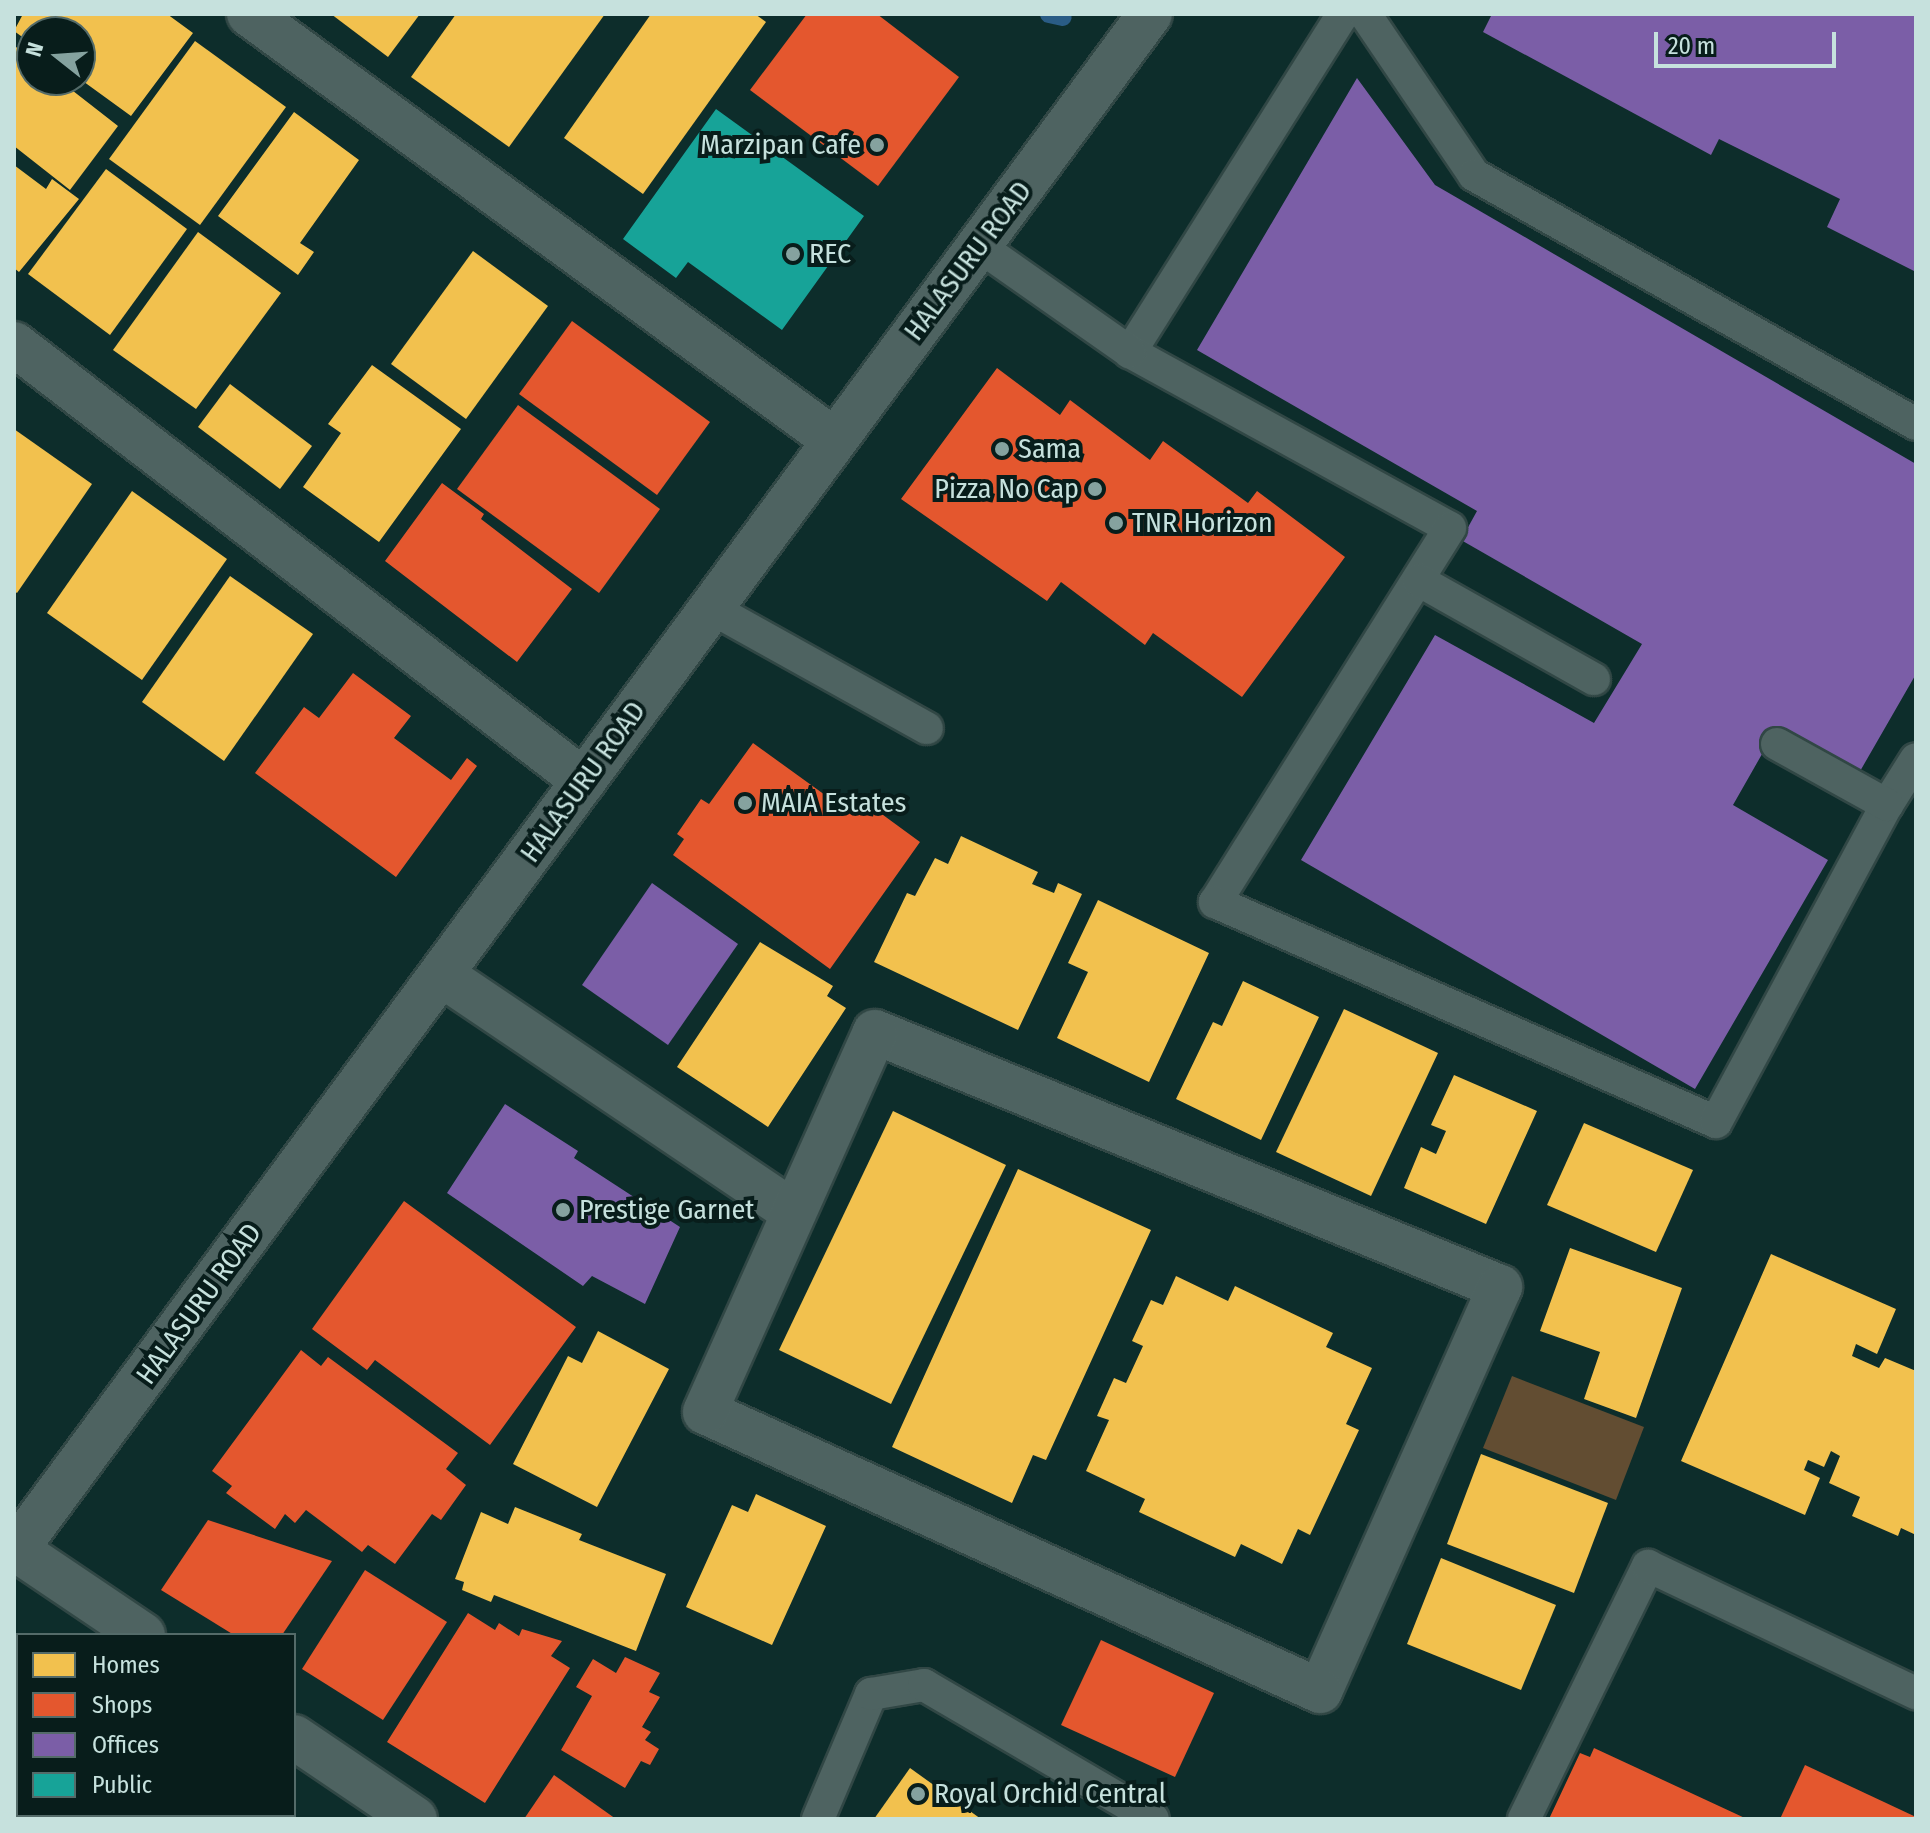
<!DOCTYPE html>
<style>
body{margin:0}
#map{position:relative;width:1930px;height:1833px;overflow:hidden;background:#0d2d2b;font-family:"Fira Sans Condensed",sans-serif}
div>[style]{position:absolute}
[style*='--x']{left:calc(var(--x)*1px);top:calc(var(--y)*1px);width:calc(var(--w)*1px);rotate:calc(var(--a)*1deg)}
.green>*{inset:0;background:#624d32}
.homes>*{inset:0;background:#f2c14e}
.shops>*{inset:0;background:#e4572e}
.offices>*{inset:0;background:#7b5ea7}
.public>*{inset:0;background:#17a398}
.stream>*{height:18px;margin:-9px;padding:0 9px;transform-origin:9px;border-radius:9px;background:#2a5c85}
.roads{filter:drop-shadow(2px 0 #314745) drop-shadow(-2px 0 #314745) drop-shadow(0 2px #314745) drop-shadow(0 -2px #314745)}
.service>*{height:32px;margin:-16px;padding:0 16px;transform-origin:16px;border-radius:16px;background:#4e6361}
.minor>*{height:44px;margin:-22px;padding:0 22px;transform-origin:22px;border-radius:22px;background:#4e6361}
.tertiary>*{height:44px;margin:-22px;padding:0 22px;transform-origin:22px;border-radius:22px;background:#4e6361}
.dots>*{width:22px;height:22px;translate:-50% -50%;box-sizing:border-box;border:4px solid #081d1b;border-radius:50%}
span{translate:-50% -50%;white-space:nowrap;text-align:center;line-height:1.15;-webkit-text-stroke:8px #081d1b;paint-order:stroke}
.poi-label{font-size:28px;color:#c6e1dd}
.right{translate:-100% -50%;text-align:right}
.left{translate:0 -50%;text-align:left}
.street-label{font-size:28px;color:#c6e1dd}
.frame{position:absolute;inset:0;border:16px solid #c6e1dd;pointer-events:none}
.legend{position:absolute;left:16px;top:1633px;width:280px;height:184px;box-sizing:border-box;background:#081d1b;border:2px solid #546b69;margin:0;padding:10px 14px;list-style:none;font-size:24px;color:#c6e1dd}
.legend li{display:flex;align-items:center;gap:16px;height:40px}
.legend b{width:40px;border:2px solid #546b69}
.north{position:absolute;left:16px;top:16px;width:80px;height:80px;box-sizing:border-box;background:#081d1b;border:2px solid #546b69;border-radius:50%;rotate:287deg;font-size:22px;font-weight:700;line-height:32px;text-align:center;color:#c6e1dd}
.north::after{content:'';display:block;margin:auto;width:28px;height:36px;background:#85a29f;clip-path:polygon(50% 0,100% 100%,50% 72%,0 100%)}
.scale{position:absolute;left:1654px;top:32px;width:182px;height:36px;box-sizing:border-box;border:4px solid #c6e1dd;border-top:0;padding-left:10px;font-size:24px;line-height:28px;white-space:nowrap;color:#c6e1dd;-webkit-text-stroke:6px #081d1b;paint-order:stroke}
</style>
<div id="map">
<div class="green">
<div style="clip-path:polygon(1512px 1376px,1644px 1427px,1616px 1500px,1483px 1448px)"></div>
</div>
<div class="homes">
<div style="clip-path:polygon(23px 14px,167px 14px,193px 33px,131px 116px,80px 79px,80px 32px,32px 32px,32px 44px,14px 31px)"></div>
<div style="clip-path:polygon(331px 14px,420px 14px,388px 57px)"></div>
<div style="clip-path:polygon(456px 14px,605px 14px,509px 147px,411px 77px)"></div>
<div style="clip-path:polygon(651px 14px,755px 14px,766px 22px,643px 194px,564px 138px)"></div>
<div style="clip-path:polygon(195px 41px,286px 107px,200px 225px,109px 159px)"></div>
<div style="clip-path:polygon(16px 47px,32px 59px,32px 80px,59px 80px,118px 126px,70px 190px,14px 146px)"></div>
<div style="clip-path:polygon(294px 112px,359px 160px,300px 243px,314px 252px,298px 275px,218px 216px)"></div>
<div style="clip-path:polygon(14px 165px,46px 189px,52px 179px,79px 199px,19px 272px,14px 268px)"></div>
<div style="clip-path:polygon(106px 169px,187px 229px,110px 335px,28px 274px)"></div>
<div style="clip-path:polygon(198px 232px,281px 293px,196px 409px,113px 350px)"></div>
<div style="clip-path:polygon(473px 251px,548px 306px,466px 419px,391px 364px)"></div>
<div style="clip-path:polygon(372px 365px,461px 429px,379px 542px,303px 487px,341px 433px,328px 424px)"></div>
<div style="clip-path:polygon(230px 384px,312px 446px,280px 489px,198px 427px)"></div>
<div style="clip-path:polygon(14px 429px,92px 484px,17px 593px,14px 591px)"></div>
<div style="clip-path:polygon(132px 491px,227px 559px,142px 680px,47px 613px)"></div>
<div style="clip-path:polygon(230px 576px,313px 634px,224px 761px,142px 702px)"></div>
<div style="clip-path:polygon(961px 836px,1038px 872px,1032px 884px,1054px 893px,1058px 883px,1082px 894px,1018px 1030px,874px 962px,907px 893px,915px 896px,935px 858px,948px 864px)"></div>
<div style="clip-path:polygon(1098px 900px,1209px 953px,1149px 1082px,1057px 1038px,1088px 972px,1068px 963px)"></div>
<div style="clip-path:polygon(760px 942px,833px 986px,827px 996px,846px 1008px,768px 1127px,677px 1067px)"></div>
<div style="clip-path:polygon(1243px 981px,1319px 1017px,1261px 1140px,1176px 1099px,1213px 1022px,1222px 1026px)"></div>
<div style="clip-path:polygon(1344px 1009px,1438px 1053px,1371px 1196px,1276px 1152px)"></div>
<div style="clip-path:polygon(1454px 1075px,1537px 1111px,1486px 1224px,1404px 1188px,1421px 1147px,1436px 1154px,1446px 1131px,1431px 1125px)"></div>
<div style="clip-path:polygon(893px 1111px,1006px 1165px,891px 1404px,779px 1350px)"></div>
<div style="clip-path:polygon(1584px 1123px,1693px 1170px,1656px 1252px,1547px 1205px)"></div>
<div style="clip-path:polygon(1018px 1169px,1151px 1230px,1046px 1460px,1033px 1455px,1012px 1503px,892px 1447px)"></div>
<div style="clip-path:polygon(1570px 1248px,1682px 1288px,1636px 1418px,1584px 1399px,1600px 1352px,1540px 1331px)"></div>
<div style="clip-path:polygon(1771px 1254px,1896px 1309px,1877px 1354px,1856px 1344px,1852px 1356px,1879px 1368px,1885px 1358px,1916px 1371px,1916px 1535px,1901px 1528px,1898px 1536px,1852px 1516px,1860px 1497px,1829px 1483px,1840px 1456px,1831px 1451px,1824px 1467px,1808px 1460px,1804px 1470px,1820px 1478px,1805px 1515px,1681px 1461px)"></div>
<div style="clip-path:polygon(1176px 1276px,1228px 1301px,1235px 1286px,1333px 1333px,1326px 1347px,1372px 1368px,1346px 1424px,1359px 1430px,1310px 1535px,1298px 1529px,1282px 1564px,1241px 1544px,1235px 1557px,1139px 1512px,1145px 1499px,1086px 1471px,1109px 1420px,1097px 1416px,1114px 1378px,1126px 1383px,1143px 1346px,1132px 1341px,1151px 1300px,1163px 1305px)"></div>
<div style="clip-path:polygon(598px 1331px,669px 1369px,597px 1507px,513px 1464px,568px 1356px,582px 1363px)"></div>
<div style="clip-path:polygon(1481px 1454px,1608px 1503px,1574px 1593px,1447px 1544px)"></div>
<div style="clip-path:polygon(756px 1494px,826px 1526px,772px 1645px,686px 1607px,732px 1505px,748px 1512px)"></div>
<div style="clip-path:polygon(515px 1507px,582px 1534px,579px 1540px,666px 1574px,636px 1651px,494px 1595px,491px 1602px,462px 1590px,464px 1582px,455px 1579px,481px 1512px,508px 1524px)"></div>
<div style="clip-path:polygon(1441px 1558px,1556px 1605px,1521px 1690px,1407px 1644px)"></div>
<div style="clip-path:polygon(910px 1768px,981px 1819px,874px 1819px)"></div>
</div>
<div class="shops">
<div style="clip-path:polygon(807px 14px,877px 14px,959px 77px,878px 186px,750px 90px)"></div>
<div style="clip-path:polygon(572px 321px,710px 422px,657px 495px,519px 394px)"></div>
<div style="clip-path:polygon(997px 368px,1060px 415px,1070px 400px,1150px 460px,1163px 441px,1248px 503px,1257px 491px,1345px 557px,1242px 697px,1153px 633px,1145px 645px,1061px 582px,1047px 601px,901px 499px)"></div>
<div style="clip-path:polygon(518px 405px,660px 509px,599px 593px,457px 489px)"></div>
<div style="clip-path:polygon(442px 483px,484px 514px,481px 519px,572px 589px,517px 662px,385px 561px)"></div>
<div style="clip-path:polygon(353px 673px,411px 716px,394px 738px,451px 780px,467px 758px,477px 766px,396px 877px,255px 773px,304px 707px,319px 718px)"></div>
<div style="clip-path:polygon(753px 743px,843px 808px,853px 793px,920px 842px,830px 969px,673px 855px,684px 839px,677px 834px,701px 799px,709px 804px)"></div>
<div style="clip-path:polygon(404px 1201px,576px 1327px,490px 1445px,375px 1360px,367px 1370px,312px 1329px)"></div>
<div style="clip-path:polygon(301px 1350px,321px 1366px,328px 1357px,458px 1453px,446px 1469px,466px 1485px,441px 1520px,432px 1514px,395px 1564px,368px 1545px,362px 1552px,306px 1510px,295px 1523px,285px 1514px,275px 1529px,226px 1493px,232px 1486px,212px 1471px)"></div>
<div style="clip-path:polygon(208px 1520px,332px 1561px,282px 1635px,234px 1635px,161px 1590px)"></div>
<div style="clip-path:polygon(365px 1570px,447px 1622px,383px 1720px,302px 1669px)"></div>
<div style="clip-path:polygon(468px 1613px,495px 1630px,499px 1623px,519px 1636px,522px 1629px,562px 1641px,551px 1656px,570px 1668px,485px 1803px,387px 1742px)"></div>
<div style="clip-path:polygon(1101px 1640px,1214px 1693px,1175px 1777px,1061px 1725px)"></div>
<div style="clip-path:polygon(625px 1657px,660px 1673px,649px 1692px,660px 1697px,642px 1727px,651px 1732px,645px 1740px,659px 1749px,650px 1765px,641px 1761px,625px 1788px,561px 1750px,592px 1696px,576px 1687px,593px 1659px,616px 1673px)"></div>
<div style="clip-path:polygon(1594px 1748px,1747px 1819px,1549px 1819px,1580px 1753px,1590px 1757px)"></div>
<div style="clip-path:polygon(14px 1758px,18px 1761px,18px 1815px,92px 1815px,97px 1819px,14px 1819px)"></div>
<div style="clip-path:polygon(1805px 1765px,1916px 1817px,1916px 1819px,1780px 1819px)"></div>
<div style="clip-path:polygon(554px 1775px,616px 1819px,524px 1819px)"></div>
<div style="clip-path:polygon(145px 1815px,279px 1815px,276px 1819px,142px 1819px)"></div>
</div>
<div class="offices">
<div style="clip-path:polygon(1492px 14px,1916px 14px,1916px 272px,1827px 227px,1840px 199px,1719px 139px,1711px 155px,1483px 32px)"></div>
<div style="clip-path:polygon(1357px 78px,1435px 185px,1916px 464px,1916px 674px,1859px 773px,1778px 726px,1733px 805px,1828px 860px,1695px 1089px,1301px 860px,1435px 635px,1594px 723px,1642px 644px,1461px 540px,1477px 511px,1197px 350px)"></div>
<div style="clip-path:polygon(652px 883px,738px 944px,668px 1045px,582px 985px)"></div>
<div style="clip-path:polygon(505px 1104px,578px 1151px,574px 1158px,680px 1227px,645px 1304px,592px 1276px,583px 1286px,447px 1193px)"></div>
</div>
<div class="public">
<div style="clip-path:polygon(716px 109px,864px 216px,782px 330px,688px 262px,676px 278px,623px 239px)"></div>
</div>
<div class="stream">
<div style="--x:1049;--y:14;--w:14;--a:12"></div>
</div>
<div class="roads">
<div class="service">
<div style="--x:1343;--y:14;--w:400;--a:122.2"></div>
<div style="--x:1130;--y:352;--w:365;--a:28.8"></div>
<div style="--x:1450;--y:528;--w:442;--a:122.1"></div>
<div style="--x:1215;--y:902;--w:547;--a:23.71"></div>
<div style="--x:1716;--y:1122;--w:360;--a:-61.7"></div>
<div style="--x:1887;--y:805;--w:54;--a:-57.8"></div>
<div style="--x:1365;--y:14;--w:194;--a:55.9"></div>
<div style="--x:1474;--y:175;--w:507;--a:29.39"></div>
<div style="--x:979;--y:246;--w:184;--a:35.1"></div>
<div style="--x:1418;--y:580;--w:202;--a:29.4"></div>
<div style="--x:711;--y:608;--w:247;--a:29.1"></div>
<div style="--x:1777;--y:744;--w:126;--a:29"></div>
<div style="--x:818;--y:1819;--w:136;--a:-67"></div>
<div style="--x:871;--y:1694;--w:54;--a:-9.6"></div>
<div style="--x:924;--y:1685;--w:265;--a:30.3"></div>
<div style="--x:1524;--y:1819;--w:282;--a:-63.9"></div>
<div style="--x:1648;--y:1566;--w:297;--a:25.4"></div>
</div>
<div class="minor">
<div style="--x:249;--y:14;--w:724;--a:36.06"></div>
<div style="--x:14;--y:344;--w:718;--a:37.48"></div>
<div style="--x:442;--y:975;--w:424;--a:34"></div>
<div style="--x:875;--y:1032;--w:675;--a:22.2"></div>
<div style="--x:1500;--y:1287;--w:442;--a:114"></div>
<div style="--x:1320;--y:1691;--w:675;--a:-155.6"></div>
<div style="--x:705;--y:1412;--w:416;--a:-65.9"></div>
<div style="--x:17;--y:1550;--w:152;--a:34"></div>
<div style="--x:294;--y:1737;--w:146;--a:34.1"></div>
</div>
<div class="tertiary">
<div style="--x:14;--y:1552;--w:1912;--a:-53.55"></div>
</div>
</div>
<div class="dots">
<div style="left:877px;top:145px;background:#85a29f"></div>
<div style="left:793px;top:254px;background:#85a29f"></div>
<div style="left:1002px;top:449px;background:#85a29f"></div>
<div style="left:1095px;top:489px;background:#85a29f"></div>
<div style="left:1116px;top:523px;background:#85a29f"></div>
<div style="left:745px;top:803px;background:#85a29f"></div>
<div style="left:563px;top:1210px;background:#85a29f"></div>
<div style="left:918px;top:1794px;background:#85a29f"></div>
</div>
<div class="poi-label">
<span class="right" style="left:861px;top:145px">Marzipan Cafe</span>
<span class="left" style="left:809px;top:254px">REC</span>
<span class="left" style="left:1018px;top:449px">Sama</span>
<span class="right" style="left:1079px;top:489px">Pizza No Cap</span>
<span class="left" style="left:1132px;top:523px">TNR Horizon</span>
<span class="left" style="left:761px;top:803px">MAIA Estates</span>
<span class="left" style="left:579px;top:1210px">Prestige Garnet</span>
<span class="left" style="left:934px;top:1794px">Royal Orchid Central</span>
</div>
<div class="street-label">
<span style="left:968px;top:261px;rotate:-53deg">HALASURU ROAD</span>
<span style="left:583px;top:782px;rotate:-54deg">HALASURU ROAD</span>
<span style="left:199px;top:1304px;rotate:-54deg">HALASURU ROAD</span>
</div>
<div class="frame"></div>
<ul class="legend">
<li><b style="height:22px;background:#f2c14e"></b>Homes</li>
<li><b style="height:22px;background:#e4572e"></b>Shops</li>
<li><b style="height:22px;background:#7b5ea7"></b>Offices</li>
<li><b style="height:22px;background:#17a398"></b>Public</li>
</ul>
<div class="north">N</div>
<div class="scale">20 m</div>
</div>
